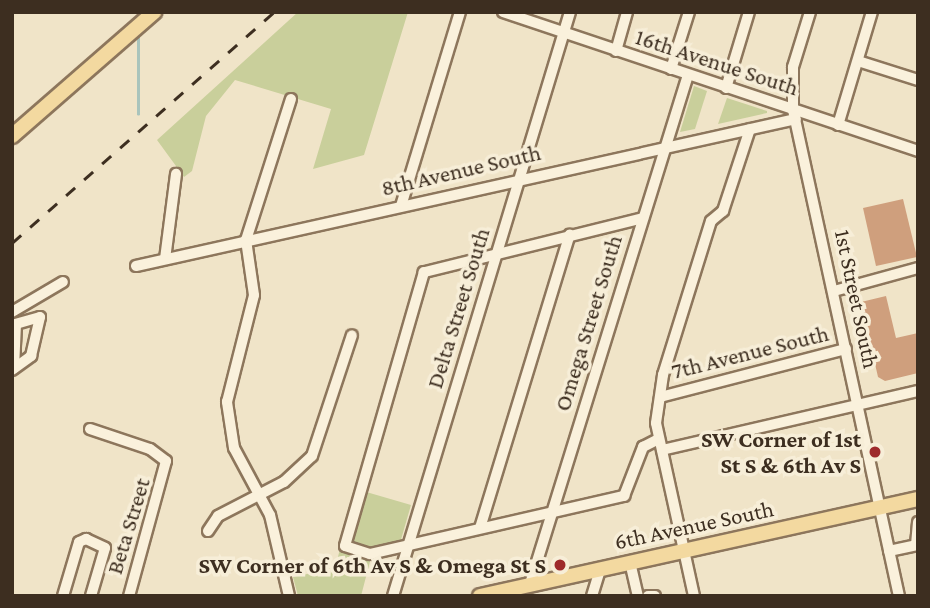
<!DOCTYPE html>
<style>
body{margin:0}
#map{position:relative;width:930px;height:608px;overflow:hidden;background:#f0e4c8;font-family:"Crimson Pro",serif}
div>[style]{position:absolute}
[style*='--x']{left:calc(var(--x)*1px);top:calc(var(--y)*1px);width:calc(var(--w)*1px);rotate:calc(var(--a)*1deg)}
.green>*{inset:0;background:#c9cf9b}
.stream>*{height:2.5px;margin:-1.25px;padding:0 1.25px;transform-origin:1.25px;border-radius:1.25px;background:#a9c4bc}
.building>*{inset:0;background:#cf9f7d}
.roads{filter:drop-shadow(2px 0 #8d765c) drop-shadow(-2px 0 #8d765c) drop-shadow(0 2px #8d765c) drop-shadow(0 -2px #8d765c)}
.minor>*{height:10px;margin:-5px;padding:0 5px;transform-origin:5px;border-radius:5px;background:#faf1dc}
.major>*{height:14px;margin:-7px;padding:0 7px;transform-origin:7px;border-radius:7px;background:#f3d9a0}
.rail>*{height:2.5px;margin-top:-1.25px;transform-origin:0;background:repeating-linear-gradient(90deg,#3d2e20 0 12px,transparent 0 24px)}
.dots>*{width:19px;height:19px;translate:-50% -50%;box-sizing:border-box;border:4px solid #f7eed8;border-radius:50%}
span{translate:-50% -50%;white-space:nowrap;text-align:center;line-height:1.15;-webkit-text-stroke:7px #f7eed8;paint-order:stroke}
.street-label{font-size:23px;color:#3d2e20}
.poi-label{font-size:23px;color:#3d2e20;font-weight:700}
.right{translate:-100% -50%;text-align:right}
.frame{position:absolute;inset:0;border:14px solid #3d2e20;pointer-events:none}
</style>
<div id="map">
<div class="green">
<div style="clip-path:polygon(298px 12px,408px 12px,364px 155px,313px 169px,331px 109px,235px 80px,206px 116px,192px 171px,184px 177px,157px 140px)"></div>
<div style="clip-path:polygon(694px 86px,707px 91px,695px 129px,680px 132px)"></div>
<div style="clip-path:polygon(727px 98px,767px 111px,767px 113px,718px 124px)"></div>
<div style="clip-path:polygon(356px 489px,411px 505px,400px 543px,373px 550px,361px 596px,298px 596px,293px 577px,335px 568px)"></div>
</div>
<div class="stream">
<div style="--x:138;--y:114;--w:80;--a:-90"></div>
</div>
<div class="building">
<div style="clip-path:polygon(903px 199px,917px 257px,876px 266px,863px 208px)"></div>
<div style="clip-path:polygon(886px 296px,896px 338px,918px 333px,918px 373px,885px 381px,878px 377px,861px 302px)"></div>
</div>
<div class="roads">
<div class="minor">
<div style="--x:503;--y:12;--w:438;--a:18.5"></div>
<div style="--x:810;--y:12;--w:58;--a:107.2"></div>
<div style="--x:793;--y:67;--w:43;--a:90"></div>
<div style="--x:793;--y:110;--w:497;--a:77.7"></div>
<div style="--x:616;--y:51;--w:41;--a:-74.2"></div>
<div style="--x:858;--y:61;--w:63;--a:17.6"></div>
<div style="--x:671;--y:69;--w:60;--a:-72.5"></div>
<div style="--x:726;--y:88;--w:79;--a:-73.2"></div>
<div style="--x:838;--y:125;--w:118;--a:-73.3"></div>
<div style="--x:401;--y:206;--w:203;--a:-73.1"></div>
<div style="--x:643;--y:218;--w:226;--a:166.1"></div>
<div style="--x:424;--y:272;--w:285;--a:106.1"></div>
<div style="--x:345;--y:546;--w:26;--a:18"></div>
<div style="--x:370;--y:554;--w:261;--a:-12.9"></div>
<div style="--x:624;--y:496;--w:53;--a:-68.8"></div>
<div style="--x:643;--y:447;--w:18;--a:-27"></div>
<div style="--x:165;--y:259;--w:86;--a:-82.6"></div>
<div style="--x:136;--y:266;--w:676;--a:-12.56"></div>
<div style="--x:834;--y:291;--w:87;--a:-15.3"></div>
<div style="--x:12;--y:312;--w:59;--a:-30.5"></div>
<div style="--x:12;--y:370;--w:24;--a:-36"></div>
<div style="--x:31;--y:356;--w:40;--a:-77"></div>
<div style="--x:40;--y:317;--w:25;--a:164"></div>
<div style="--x:16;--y:324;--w:44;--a:92.6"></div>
<div style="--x:664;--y:396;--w:188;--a:-14.5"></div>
<div style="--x:90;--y:429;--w:63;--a:18.4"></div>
<div style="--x:150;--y:449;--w:20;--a:37"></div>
<div style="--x:166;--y:461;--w:140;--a:105.3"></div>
<div style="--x:662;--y:450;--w:263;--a:-13"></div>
<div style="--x:480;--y:528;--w:307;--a:-73"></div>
<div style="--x:208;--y:531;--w:18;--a:-56"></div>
<div style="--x:218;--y:516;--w:74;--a:-27.3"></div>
<div style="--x:284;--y:482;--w:38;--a:-43"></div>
<div style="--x:312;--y:456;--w:127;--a:-71.7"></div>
<div style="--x:916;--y:545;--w:23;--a:-85"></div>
<div style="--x:889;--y:551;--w:30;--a:-12"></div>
<div style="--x:630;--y:562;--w:35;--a:77"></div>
<div style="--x:530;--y:584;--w:533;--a:-72.76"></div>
<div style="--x:63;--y:596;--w:56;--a:-73.5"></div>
<div style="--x:79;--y:542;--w:8;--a:-23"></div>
<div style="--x:86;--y:539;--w:21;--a:25"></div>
<div style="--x:105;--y:548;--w:50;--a:106.3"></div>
<div style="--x:289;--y:596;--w:83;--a:-103.2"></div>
<div style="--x:270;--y:515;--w:76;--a:-118.2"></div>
<div style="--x:234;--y:448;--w:47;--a:-98.7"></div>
<div style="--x:227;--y:402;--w:110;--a:-75.8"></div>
<div style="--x:254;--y:295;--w:56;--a:-98.3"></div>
<div style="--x:246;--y:240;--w:148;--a:-72.3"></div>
<div style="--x:393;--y:596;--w:610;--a:-73.14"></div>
<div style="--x:592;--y:596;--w:28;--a:-73"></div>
<div style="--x:648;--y:596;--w:7;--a:0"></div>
<div style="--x:694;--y:596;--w:177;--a:-102.4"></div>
<div style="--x:656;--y:423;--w:49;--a:-81.7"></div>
<div style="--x:663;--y:375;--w:161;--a:-72.7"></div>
<div style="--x:711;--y:221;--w:16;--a:-40"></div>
<div style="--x:723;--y:211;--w:86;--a:-71.8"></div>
</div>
<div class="major">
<div style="--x:12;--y:136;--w:189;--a:-41.1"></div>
<div style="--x:480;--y:596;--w:449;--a:-12.5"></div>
</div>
</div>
<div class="rail">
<div style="--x:12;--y:243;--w:349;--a:-41.4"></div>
</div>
<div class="dots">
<div style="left:875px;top:452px;background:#9e2a2b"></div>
<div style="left:560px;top:565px;background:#9e2a2b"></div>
</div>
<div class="street-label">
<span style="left:717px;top:62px;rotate:18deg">16th Avenue South</span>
<span style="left:461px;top:170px;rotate:-13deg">8th Avenue South</span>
<span style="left:857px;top:299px;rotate:78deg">1st Street South</span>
<span style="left:458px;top:308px;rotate:-73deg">Delta Street South</span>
<span style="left:588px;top:323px;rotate:-73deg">Omega Street South</span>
<span style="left:750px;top:352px;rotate:-14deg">7th Avenue South</span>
<span style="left:694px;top:525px;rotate:-12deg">6th Avenue South</span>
<span style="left:128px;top:526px;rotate:-73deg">Beta Street</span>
</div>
<div class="poi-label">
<span class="right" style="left:861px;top:452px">SW Corner of 1st<br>St S &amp; 6th Av S</span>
<span class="right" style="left:546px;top:565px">SW Corner of 6th Av S &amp; Omega St S</span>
</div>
<div class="frame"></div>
</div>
